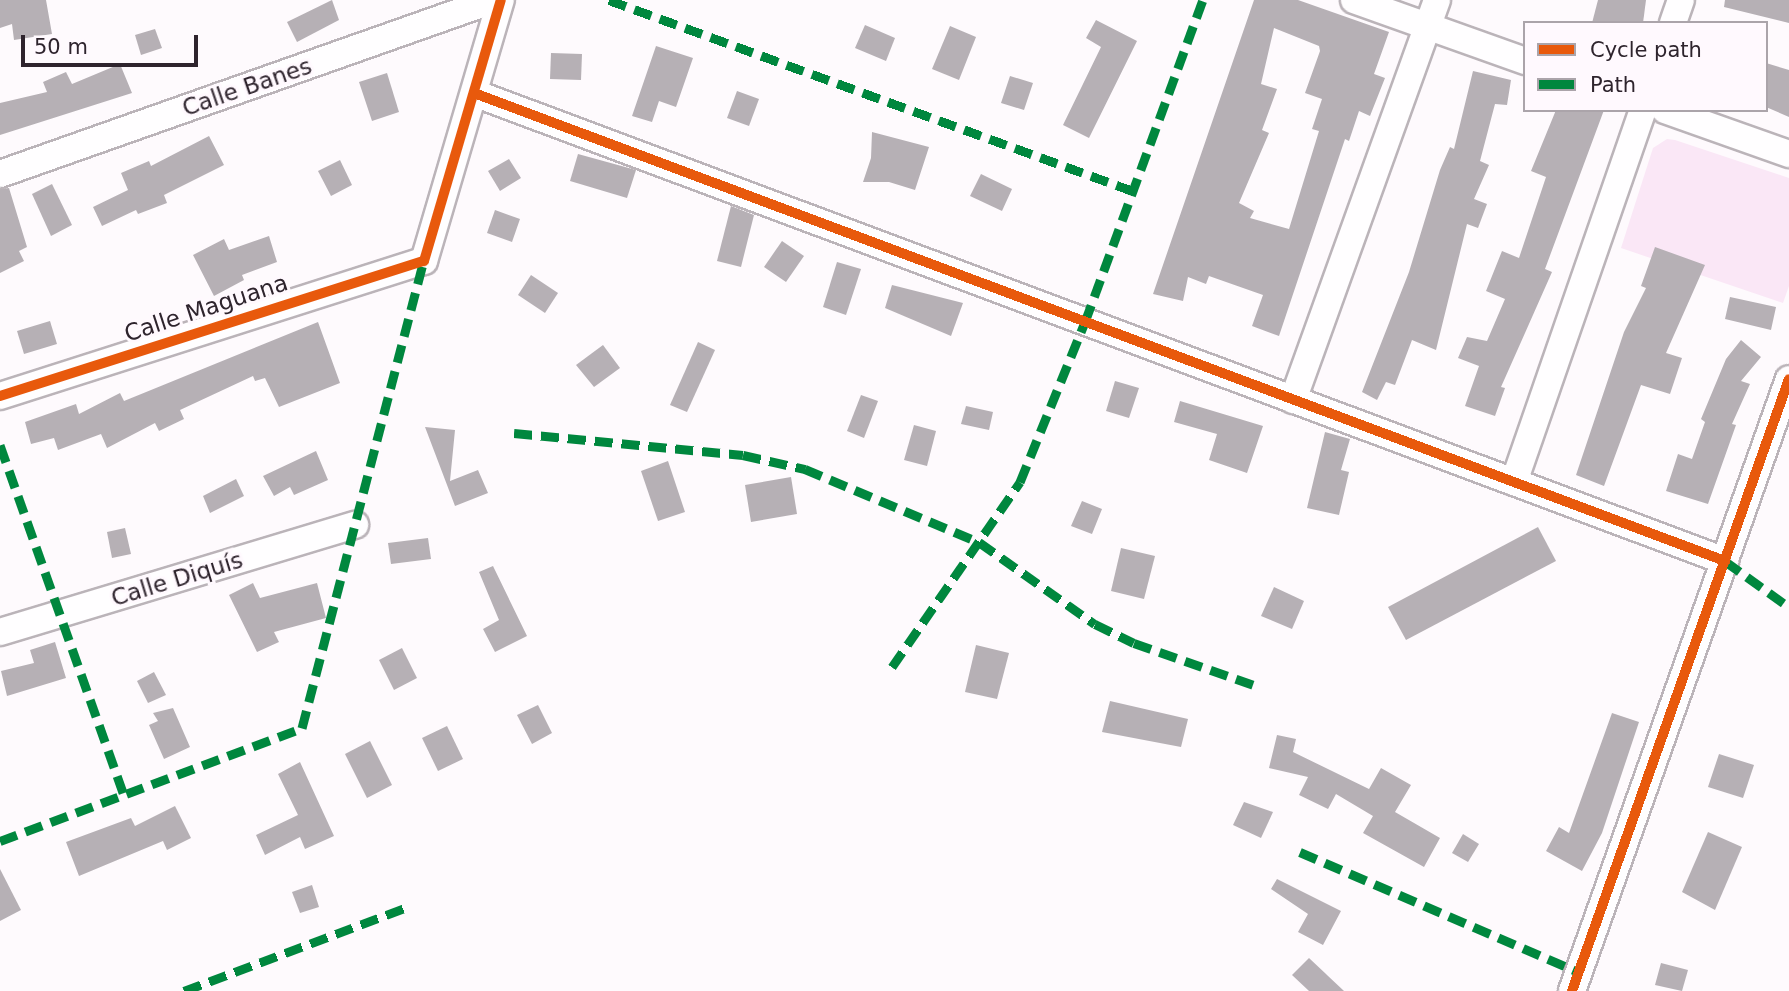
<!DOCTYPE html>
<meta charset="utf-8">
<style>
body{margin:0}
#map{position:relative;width:1789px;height:991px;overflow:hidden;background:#fefafd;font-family:"DejaVu Sans",sans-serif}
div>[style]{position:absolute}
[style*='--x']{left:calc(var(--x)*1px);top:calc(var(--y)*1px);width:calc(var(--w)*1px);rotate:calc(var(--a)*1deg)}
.green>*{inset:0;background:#fae7f6}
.building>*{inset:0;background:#b6b0b5}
.roads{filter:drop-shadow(2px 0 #bbb4b9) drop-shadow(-2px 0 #bbb4b9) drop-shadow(0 2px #bbb4b9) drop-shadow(0 -2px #bbb4b9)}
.street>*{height:26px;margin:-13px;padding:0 13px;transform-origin:13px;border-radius:13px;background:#fffeff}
.quiet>*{height:9px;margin-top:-4.5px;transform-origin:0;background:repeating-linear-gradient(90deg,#00873e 0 18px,transparent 0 27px)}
.cycleway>*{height:10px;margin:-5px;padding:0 5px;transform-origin:5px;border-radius:5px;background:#e8590c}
span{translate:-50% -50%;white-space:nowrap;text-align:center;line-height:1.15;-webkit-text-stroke:6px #fff9fe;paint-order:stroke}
.street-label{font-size:23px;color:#2e242d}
.legend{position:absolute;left:1523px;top:21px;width:245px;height:91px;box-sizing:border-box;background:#fff9fe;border:2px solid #aba4aa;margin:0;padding:9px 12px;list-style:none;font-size:21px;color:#2e242d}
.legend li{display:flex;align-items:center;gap:14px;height:35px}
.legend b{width:35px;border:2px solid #aba4aa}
.scale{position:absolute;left:21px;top:35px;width:177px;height:32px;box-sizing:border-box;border:4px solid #2e242d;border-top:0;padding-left:9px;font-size:21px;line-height:24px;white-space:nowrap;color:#2e242d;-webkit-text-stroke:5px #fff9fe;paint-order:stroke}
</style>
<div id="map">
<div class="green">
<div style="clip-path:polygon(1675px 140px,1789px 178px,1789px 286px,1783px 303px,1621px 248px,1653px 148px,1667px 139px)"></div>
</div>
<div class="building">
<div style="clip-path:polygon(0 0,46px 0,52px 34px,14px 40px,12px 24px,0 28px)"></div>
<div style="clip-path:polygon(332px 0,339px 20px,297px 42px,287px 22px)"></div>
<div style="clip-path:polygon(evenodd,1254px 0,1298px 0,1389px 32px,1374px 74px,1385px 78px,1370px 116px,1359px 111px,1349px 141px,1345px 139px,1279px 336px,1252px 326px,1263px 295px,1209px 276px,1206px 284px,1188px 277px,1183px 301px,1153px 294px,1254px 0,1274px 28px,1319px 46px,1320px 51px,1305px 93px,1322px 99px,1312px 129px,1319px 131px,1289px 229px,1250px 218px,1254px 211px,1239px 203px,1269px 133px,1262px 130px,1277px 89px,1261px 84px,1274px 28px)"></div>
<div style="clip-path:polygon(1598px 0,1646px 0,1643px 23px,1592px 23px)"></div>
<div style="clip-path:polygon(1725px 0,1789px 0,1789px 23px,1724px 7px)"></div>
<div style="clip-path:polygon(1096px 20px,1137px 41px,1089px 138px,1063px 125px,1101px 47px,1086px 38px)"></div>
<div style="clip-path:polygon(865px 25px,895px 38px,886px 61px,855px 48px)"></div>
<div style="clip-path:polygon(950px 26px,976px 37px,959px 80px,932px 69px)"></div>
<div style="clip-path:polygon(155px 29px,162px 48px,141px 55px,135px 35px)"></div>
<div style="clip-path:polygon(656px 46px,693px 58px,676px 107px,659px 101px,652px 122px,632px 116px)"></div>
<div style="clip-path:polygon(551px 53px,582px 54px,581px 80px,550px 79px)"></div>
<div style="clip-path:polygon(1766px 63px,1789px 70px,1789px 117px,1766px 107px)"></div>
<div style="clip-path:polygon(120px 64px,132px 93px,0 135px,0 103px,47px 92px,43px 82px,66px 72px,72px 84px)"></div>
<div style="clip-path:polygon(1473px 71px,1511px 80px,1507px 105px,1495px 104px,1480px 161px,1489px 165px,1474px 199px,1487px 204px,1478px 228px,1467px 224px,1436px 350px,1412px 340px,1395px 385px,1386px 382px,1377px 400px,1362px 392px,1409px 272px,1440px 170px,1450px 147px,1454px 149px)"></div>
<div style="clip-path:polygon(387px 73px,399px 112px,372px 121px,359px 82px)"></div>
<div style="clip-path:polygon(1010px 76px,1033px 83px,1024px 110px,1001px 103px)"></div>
<div style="clip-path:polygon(737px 91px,759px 99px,749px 126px,727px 118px)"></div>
<div style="clip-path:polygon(1556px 110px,1604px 110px,1545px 269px,1552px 272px,1501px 387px,1505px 388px,1495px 416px,1465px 406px,1479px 366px,1458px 358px,1467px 337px,1487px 341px,1505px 299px,1486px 291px,1502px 251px,1519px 258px,1546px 177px,1531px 171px)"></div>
<div style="clip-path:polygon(872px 132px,929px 147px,915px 190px,889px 182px,863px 182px,871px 158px)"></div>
<div style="clip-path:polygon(209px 136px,224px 165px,164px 195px,167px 203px,138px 214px,136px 210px,102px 226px,93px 207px,128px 190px,121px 173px,149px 161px,151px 166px)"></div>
<div style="clip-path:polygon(578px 154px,636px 170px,627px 198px,570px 181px)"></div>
<div style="clip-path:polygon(509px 159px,521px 178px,500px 191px,488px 171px)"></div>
<div style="clip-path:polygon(340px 160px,352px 185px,331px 196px,318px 171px)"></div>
<div style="clip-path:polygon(981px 174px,1012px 189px,1002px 211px,970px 196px)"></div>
<div style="clip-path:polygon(52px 184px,72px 225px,51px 236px,32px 194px)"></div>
<div style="clip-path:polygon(9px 188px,27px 247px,19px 251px,24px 261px,0 273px,0 189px)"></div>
<div style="clip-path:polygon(731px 206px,754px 215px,741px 267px,717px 261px)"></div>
<div style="clip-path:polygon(495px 210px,520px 219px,512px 242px,487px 233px)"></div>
<div style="clip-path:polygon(269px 236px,277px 262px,242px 275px,244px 280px,214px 296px,193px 255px,224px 239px,229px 250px)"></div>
<div style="clip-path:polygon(782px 241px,804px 256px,786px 282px,764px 267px)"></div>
<div style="clip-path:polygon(1655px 247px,1705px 265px,1666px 353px,1682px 358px,1670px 394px,1641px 385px,1604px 486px,1576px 475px,1624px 332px,1646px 288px,1641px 286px)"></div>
<div style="clip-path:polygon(837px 262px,861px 269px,846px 315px,823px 307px)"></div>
<div style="clip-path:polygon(531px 275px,558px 293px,545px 313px,518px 295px)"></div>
<div style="clip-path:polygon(892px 285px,963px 303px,951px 336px,885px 308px)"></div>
<div style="clip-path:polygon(1730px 297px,1776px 307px,1771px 330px,1725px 319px)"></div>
<div style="clip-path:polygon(50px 321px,57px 344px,24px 354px,17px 331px)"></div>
<div style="clip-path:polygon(318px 322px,340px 383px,279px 407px,265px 378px,255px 381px,253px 376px,180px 410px,184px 419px,159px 431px,155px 423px,107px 448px,101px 434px,58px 450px,54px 438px,31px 444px,25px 422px,76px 404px,79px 414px,120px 393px,124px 401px)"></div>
<div style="clip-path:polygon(1741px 340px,1761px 357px,1741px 381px,1750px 384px,1732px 424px,1736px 425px,1708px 504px,1666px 491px,1678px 454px,1692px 459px,1705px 422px,1701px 419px,1726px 359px)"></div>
<div style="clip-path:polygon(698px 342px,715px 350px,687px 412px,670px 405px)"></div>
<div style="clip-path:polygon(603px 345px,620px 368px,594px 387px,576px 365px)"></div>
<div style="clip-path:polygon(1115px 381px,1139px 388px,1129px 418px,1106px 411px)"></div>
<div style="clip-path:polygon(861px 395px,878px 401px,864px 438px,847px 431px)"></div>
<div style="clip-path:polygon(1180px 401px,1263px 426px,1247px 473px,1209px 460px,1217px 434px,1174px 422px)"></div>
<div style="clip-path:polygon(966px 406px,993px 412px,989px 430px,961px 424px)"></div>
<div style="clip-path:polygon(914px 425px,936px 431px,927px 466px,904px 460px)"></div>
<div style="clip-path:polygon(425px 427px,455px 430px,450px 481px,478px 470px,488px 493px,455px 506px)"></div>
<div style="clip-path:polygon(1325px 432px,1350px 439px,1341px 470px,1349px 472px,1339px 515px,1307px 508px)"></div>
<div style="clip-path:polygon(316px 451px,328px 480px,294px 495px,290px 487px,274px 496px,263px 476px)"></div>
<div style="clip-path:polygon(668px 461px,685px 512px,658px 521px,641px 471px)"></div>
<div style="clip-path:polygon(791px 477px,797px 514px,751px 522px,745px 485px)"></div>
<div style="clip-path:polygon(236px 479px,244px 496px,210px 513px,203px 496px)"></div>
<div style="clip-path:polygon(1082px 501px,1102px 509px,1092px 534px,1071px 526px)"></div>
<div style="clip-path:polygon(1538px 527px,1556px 561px,1406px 640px,1388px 607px)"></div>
<div style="clip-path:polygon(125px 528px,131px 554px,112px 558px,107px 532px)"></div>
<div style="clip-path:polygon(428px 538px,431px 559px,391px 564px,388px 543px)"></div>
<div style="clip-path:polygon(1121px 548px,1155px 556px,1144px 599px,1111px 591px)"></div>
<div style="clip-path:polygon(493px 566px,527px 636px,495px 652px,483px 629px,499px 620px,479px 572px)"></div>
<div style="clip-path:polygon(253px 583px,260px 598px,317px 583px,326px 618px,274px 632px,279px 642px,257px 652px,229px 595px)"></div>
<div style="clip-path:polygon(1274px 587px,1304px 601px,1292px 629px,1261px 616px)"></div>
<div style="clip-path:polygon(55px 642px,66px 678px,7px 696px,1px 671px,34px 663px,30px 650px)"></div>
<div style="clip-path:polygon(976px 645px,1009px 653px,997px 699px,965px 692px)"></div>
<div style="clip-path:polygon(402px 648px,417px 678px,394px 690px,379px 660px)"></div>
<div style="clip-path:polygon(154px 672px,166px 695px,148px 703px,137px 681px)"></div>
<div style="clip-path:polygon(1110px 701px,1188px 719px,1181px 747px,1102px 732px)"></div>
<div style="clip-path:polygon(538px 705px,552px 733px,532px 744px,517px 715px)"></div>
<div style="clip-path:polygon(173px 708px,190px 747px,164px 759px,149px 725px,158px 721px,153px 713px)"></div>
<div style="clip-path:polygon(1612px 713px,1639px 722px,1602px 833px,1582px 871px,1546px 851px,1559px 827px,1569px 833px)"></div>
<div style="clip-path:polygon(447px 726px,463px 759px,438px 771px,422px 738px)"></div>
<div style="clip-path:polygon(1277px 735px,1296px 739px,1293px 752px,1369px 789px,1381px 768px,1411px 785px,1395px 812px,1440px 838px,1424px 867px,1363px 833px,1373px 816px,1336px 794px,1328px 809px,1299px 795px,1308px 777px,1269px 768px)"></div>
<div style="clip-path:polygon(370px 741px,392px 785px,367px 798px,345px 754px)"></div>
<div style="clip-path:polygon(1719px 754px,1754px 765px,1743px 798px,1708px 787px)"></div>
<div style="clip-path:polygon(300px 762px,334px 836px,305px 849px,300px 837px,265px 855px,256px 835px,298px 815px,278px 774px)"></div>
<div style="clip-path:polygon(1244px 802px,1273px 812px,1261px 838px,1233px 825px)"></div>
<div style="clip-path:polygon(175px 806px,191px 838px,167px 850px,163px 841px,79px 876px,66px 842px,131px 818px,135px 826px)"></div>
<div style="clip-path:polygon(1708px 832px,1742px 847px,1715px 910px,1682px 892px)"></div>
<div style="clip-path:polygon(1463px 834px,1479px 844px,1468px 862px,1452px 853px)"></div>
<div style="clip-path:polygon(0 869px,21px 910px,0 921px)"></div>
<div style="clip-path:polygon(1277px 879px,1341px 911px,1323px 945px,1298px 932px,1308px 914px,1271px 889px)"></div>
<div style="clip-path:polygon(312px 885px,319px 907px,300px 913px,292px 892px)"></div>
<div style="clip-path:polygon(1309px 958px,1344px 991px,1309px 991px,1292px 975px)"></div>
<div style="clip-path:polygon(1661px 963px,1688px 970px,1682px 991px,1655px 985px)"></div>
</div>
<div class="roads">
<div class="street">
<div style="--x:1354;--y:0;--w:182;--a:19.6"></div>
<div style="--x:1673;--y:23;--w:24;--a:-71"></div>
<div style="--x:474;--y:93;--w:1336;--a:20.51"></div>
<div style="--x:1665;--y:110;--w:132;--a:19.5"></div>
<div style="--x:0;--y:174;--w:523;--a:-19.44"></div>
<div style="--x:0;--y:396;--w:445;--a:-17.7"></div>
<div style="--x:424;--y:261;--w:272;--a:-73.6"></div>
<div style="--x:1293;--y:400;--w:425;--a:-70.2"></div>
<div style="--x:1514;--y:482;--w:394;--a:-70.9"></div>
<div style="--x:0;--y:632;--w:371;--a:-16.8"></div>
<div style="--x:1572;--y:991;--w:649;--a:-70.48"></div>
</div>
</div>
<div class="quiet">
<div style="--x:609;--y:0;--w:558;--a:20.03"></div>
<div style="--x:514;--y:433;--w:230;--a:5.5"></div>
<div style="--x:743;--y:455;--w:64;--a:12.7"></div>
<div style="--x:805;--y:469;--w:189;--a:22.8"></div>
<div style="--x:979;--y:542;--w:142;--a:35.3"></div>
<div style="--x:1095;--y:624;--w:43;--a:26"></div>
<div style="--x:1134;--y:643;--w:127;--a:19.3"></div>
<div style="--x:0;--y:445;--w:371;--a:70.5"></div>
<div style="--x:1725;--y:561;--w:79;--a:35.7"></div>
<div style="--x:892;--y:667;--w:225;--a:-55.3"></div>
<div style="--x:1020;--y:482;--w:173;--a:-67.9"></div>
<div style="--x:1085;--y:322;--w:343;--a:-69.9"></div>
<div style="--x:0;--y:841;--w:322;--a:-20.5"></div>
<div style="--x:302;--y:728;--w:483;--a:-75.4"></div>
<div style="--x:1300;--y:852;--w:303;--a:23.3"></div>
<div style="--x:184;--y:991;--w:239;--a:-20.6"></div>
</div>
<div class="cycleway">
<div style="--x:474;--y:93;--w:1336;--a:20.51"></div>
<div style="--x:0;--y:396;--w:445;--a:-17.7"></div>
<div style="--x:424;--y:261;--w:272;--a:-73.6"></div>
<div style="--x:1572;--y:991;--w:649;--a:-70.48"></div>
</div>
<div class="street-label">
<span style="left:247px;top:87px;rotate:-19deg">Calle Banes</span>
<span style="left:206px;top:308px;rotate:-18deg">Calle Maguana</span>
<span style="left:177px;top:579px;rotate:-17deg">Calle Diquís</span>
</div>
<ul class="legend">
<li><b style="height:9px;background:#e8590c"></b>Cycle path</li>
<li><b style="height:9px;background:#00873e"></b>Path</li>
</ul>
<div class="scale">50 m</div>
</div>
